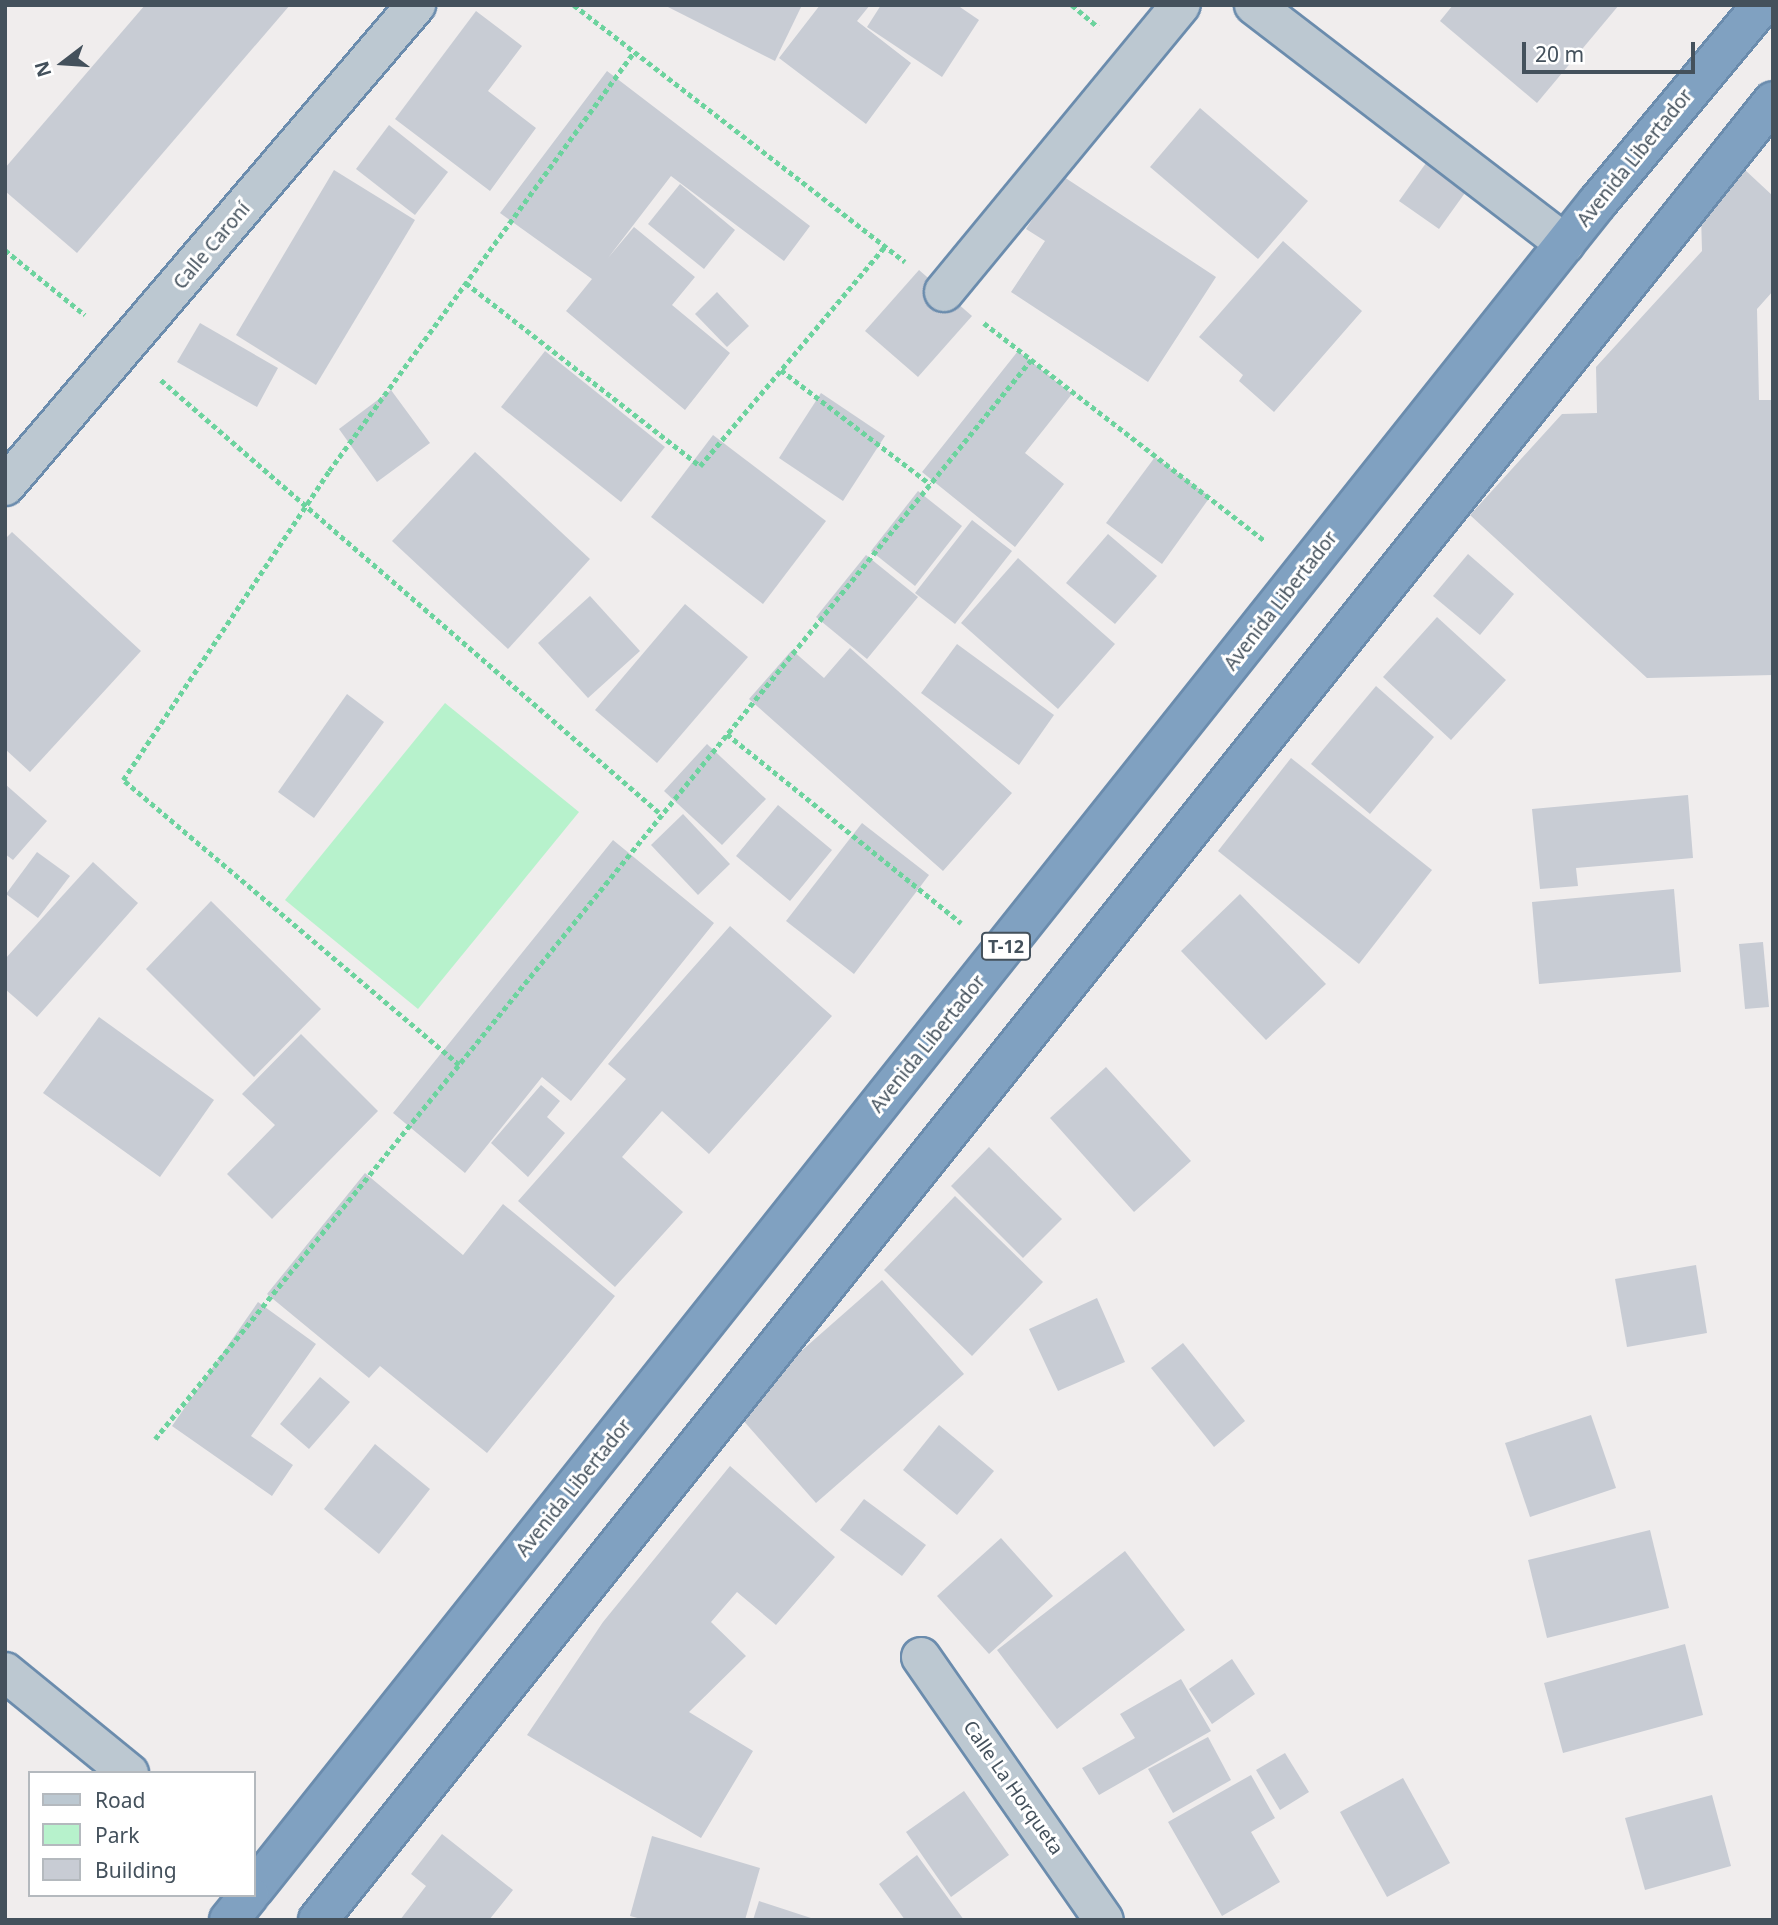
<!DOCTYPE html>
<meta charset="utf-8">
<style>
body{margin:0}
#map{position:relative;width:1778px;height:1925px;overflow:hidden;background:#f0eded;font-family:"Noto Sans",sans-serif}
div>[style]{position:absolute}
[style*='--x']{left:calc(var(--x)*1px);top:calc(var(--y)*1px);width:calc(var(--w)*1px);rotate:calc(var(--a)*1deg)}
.green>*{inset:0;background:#b7f2cc}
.building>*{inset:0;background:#c8ccd4}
.path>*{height:4.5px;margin-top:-2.25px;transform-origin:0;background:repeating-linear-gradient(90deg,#6cd39e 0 5px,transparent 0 8.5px)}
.roads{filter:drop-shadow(2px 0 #6b8cad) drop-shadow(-2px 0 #6b8cad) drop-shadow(0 2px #6b8cad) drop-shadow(0 -2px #6b8cad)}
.minor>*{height:38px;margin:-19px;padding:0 19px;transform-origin:19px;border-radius:19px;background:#bcc8d1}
.highway>*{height:38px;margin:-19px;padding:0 19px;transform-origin:19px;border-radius:19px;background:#80a1c1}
span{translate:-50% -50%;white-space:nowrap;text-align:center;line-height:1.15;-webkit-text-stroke:6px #fff;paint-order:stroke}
.shield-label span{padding:2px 5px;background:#fff;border:2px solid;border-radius:5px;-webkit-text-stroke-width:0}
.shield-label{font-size:18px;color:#44515c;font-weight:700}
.street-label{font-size:19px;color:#44515c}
.frame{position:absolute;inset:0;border:7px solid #44515c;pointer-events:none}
.legend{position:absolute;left:28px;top:1771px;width:228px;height:126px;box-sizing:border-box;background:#fff;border:2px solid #b4b9be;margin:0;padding:9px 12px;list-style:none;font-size:21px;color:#44515c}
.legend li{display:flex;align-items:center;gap:14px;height:35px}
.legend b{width:35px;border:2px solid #b4b9be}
.north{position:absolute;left:28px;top:28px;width:70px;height:70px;-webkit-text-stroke:5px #fff;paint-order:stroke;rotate:253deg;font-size:19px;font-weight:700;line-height:28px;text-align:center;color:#44515c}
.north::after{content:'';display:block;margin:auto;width:24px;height:32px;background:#44515c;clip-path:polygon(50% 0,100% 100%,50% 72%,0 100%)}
.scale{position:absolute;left:1522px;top:42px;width:173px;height:32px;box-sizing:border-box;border:4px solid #44515c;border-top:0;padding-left:9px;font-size:21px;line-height:24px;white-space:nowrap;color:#44515c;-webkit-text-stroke:5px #fff;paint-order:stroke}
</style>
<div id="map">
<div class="green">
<div style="clip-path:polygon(445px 703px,579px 812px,418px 1009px,285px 900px)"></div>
</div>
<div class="building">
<div style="clip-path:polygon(145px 5px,290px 5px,77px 253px,5px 191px,5px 168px)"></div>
<div style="clip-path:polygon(664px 5px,802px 5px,775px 61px)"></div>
<div style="clip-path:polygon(820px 5px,870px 5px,857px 21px,911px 63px,866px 124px,779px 58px)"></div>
<div style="clip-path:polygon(881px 5px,957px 5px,979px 20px,942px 77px,867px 27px)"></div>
<div style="clip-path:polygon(1453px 5px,1619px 5px,1537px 103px,1440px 21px)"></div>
<div style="clip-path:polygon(476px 11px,522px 46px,488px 91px,536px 128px,490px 191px,395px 119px)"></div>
<div style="clip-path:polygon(607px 71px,810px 226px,784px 261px,671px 176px,608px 258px,634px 227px,695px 277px,672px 305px,730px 353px,685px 410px,566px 311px,592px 279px,500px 213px)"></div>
<div style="clip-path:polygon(1200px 108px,1308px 201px,1258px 259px,1150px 167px)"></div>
<div style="clip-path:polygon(389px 125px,448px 172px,415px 215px,356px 169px)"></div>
<div style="clip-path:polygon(1431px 156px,1470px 186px,1439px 229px,1399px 201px)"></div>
<div style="clip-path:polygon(1744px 169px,1773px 196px,1773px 291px,1757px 309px,1759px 400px,1773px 400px,1773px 675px,1647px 678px,1470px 515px,1562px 414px,1597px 413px,1596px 367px,1702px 251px,1701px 215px)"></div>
<div style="clip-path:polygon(334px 170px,415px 220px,316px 385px,236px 335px)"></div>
<div style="clip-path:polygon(1061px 175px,1216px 277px,1148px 382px,1011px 292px,1045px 241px,1026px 229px)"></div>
<div style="clip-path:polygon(680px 184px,735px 230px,704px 269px,648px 224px)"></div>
<div style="clip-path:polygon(1283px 241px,1362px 311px,1274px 412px,1239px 381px,1243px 375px,1199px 337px)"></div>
<div style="clip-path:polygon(919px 270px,972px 316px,918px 377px,865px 331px)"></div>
<div style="clip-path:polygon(717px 292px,749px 326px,727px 347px,695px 314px)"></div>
<div style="clip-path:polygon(200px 323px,278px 368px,257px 407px,177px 362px)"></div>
<div style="clip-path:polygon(545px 351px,665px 447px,621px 502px,501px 407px)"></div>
<div style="clip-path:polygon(1018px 351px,1072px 394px,1025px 453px,1064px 484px,1015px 547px,922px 472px)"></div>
<div style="clip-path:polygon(391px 390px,430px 443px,377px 482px,339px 429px)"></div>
<div style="clip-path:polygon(821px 393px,885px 436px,843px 501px,779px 458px)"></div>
<div style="clip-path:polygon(713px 435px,826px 521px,763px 604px,651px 517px)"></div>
<div style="clip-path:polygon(475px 452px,590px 559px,508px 649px,392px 541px)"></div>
<div style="clip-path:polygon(1155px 457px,1210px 497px,1162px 564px,1106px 523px)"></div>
<div style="clip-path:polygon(918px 491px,962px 526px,915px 586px,871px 551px)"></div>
<div style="clip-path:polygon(972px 520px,1012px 551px,955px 624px,915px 593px)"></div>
<div style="clip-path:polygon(12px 532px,141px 651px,30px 772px,5px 749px,5px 539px)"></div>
<div style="clip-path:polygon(1108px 534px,1157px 576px,1115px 624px,1066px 583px)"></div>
<div style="clip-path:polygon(1468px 554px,1514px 594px,1480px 635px,1433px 596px)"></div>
<div style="clip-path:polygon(866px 555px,918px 597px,867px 659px,816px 617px)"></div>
<div style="clip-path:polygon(1018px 558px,1115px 644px,1058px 709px,961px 623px)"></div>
<div style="clip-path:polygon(590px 596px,640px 651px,588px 698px,538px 643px)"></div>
<div style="clip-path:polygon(685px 604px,748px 657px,657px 763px,595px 710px)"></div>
<div style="clip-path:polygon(1437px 617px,1506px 680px,1451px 740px,1383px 677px)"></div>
<div style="clip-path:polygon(957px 644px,1054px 715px,1019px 765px,921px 693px)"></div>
<div style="clip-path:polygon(850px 648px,1012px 793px,943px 871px,749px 699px,792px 650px,824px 678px)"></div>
<div style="clip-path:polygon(1376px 686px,1434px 737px,1370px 814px,1311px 764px)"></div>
<div style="clip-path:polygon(347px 694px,384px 722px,314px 818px,278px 792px)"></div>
<div style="clip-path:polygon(707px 744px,766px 799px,722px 845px,664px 791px)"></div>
<div style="clip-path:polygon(1291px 758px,1432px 870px,1359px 964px,1218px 851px)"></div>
<div style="clip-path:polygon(5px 784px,47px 821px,13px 860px,5px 854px)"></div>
<div style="clip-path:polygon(1688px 795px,1693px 858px,1576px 868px,1578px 886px,1540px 889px,1532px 809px)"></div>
<div style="clip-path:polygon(778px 805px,832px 850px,790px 901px,736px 856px)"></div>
<div style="clip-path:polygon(683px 814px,730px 864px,698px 895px,651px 845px)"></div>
<div style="clip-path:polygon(862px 823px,929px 875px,854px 974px,786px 921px)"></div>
<div style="clip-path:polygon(613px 840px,714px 923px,571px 1101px,542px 1077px,465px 1173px,393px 1113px)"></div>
<div style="clip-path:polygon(37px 852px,70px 876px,38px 918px,6px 894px)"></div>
<div style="clip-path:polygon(93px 862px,138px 903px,37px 1017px,5px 989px,5px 959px)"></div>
<div style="clip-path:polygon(1674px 889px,1681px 972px,1539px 984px,1532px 902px)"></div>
<div style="clip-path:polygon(1240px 894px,1326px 984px,1266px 1040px,1181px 951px)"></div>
<div style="clip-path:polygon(211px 901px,321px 1009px,254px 1077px,146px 969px)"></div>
<div style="clip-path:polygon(730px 926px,832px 1016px,709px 1154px,662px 1111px,622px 1157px,683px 1212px,615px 1287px,518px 1201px,626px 1079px,608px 1064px)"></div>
<div style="clip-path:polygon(1763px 942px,1769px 1007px,1745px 1009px,1739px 944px)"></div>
<div style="clip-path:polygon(99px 1017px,214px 1100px,160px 1177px,43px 1093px)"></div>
<div style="clip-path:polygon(301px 1034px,378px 1111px,272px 1219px,227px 1174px,275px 1125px,242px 1094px)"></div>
<div style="clip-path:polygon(1106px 1067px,1191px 1161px,1134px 1212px,1050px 1118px)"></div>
<div style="clip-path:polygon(541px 1085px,560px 1101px,547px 1117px,565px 1133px,528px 1177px,491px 1143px)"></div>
<div style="clip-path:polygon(989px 1147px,1062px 1219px,1023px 1258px,951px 1186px)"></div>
<div style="clip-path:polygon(365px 1173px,463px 1255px,503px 1204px,615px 1296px,487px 1453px,380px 1366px,369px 1378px,267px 1294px)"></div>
<div style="clip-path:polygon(955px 1196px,1043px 1282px,972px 1356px,884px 1270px)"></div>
<div style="clip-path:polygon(1696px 1265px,1707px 1333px,1627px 1347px,1615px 1279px)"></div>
<div style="clip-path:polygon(882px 1280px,964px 1374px,816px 1503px,734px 1410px)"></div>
<div style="clip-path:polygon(1097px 1298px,1125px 1362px,1058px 1391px,1029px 1329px)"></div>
<div style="clip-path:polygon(258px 1302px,316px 1344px,251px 1436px,293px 1465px,272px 1496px,172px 1426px)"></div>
<div style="clip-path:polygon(1183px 1343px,1245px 1421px,1214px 1447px,1151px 1368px)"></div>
<div style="clip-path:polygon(320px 1377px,350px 1402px,309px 1449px,280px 1424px)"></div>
<div style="clip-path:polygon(1591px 1415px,1616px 1488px,1530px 1517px,1505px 1443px)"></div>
<div style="clip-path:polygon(939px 1425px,994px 1471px,957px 1515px,903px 1470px)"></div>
<div style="clip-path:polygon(375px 1444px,430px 1489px,379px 1554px,324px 1509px)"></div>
<div style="clip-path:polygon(730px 1466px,835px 1557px,776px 1625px,737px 1592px,711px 1622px,746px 1656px,689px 1712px,753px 1751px,701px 1838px,527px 1735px,603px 1622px)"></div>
<div style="clip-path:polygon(864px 1499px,926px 1545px,902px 1576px,840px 1530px)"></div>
<div style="clip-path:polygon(1650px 1530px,1669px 1608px,1547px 1638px,1528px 1560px)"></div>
<div style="clip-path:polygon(1001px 1538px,1053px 1596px,989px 1654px,937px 1596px)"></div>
<div style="clip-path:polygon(1125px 1551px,1185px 1630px,1057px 1729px,997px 1650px)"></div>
<div style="clip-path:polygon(1685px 1644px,1703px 1715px,1563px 1753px,1544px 1683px)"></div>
<div style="clip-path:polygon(1232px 1659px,1255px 1694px,1212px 1724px,1189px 1689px)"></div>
<div style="clip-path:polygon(1181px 1679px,1211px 1731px,1099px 1795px,1082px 1768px,1135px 1738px,1120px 1714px)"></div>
<div style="clip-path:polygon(1208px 1737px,1231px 1780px,1173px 1813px,1148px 1769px)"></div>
<div style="clip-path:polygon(1285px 1753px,1309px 1792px,1280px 1810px,1256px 1770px)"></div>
<div style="clip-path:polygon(1251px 1775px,1275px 1818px,1251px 1832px,1280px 1882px,1222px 1916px,1168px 1822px)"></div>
<div style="clip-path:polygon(1403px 1778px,1450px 1863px,1387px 1897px,1340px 1812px)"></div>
<div style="clip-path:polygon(964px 1791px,1009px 1855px,951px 1897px,906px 1832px)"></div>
<div style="clip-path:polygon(1712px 1795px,1731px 1866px,1645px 1890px,1625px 1818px)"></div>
<div style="clip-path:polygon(442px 1834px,513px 1890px,489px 1920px,400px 1920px,426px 1886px,411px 1874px)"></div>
<div style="clip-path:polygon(652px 1836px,760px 1868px,745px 1920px,645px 1920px,630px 1916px)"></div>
<div style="clip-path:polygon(917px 1855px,964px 1920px,905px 1920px,879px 1884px)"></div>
<div style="clip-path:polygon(759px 1901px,814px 1919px,814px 1920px,753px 1920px)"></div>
</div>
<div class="path">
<div style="--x:574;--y:5;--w:419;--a:37.8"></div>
<div style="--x:1072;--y:5;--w:34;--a:40"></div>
<div style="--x:5;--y:250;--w:103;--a:39.1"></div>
<div style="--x:466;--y:283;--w:297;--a:38"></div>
<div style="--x:700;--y:466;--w:287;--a:-49.9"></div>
<div style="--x:984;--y:323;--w:356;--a:37.8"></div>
<div style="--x:781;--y:370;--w:188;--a:37.4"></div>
<div style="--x:161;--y:380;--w:663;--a:40.97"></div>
<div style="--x:727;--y:734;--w:301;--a:38.9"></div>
<div style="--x:459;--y:1065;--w:441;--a:-139.7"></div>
<div style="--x:123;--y:780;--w:371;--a:-56.3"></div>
<div style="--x:329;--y:471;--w:518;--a:-53.95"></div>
<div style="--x:155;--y:1439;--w:1390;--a:-50.93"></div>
</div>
<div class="roads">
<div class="minor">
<div style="--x:1254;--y:5;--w:392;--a:37.5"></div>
<div style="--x:944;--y:292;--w:372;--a:-50.5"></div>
<div style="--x:5;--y:486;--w:633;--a:-49.49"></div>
<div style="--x:921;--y:1657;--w:320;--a:55.2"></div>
<div style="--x:5;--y:1672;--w:160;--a:39.2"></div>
</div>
<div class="highway">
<div style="--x:254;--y:1889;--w:2157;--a:-51.46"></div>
<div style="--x:1598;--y:202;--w:256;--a:-50.2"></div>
<div style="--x:229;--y:1920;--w:32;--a:-51"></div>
<div style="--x:318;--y:1920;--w:2329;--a:-51.34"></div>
</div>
</div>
<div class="shield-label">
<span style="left:1006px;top:946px">T-12</span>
</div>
<div class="street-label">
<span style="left:1635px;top:158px;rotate:-51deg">Avenida Libertador</span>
<span style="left:212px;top:246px;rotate:-50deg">Calle Caroní</span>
<span style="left:1281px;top:601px;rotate:-52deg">Avenida Libertador</span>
<span style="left:928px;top:1044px;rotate:-51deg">Avenida Libertador</span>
<span style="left:574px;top:1488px;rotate:-51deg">Avenida Libertador</span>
<span style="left:1013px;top:1788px;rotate:55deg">Calle La Horqueta</span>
</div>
<div class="frame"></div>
<ul class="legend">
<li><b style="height:9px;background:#bcc8d1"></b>Road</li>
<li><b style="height:19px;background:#b7f2cc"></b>Park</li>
<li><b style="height:19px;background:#c8ccd4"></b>Building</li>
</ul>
<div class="north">N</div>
<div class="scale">20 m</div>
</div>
